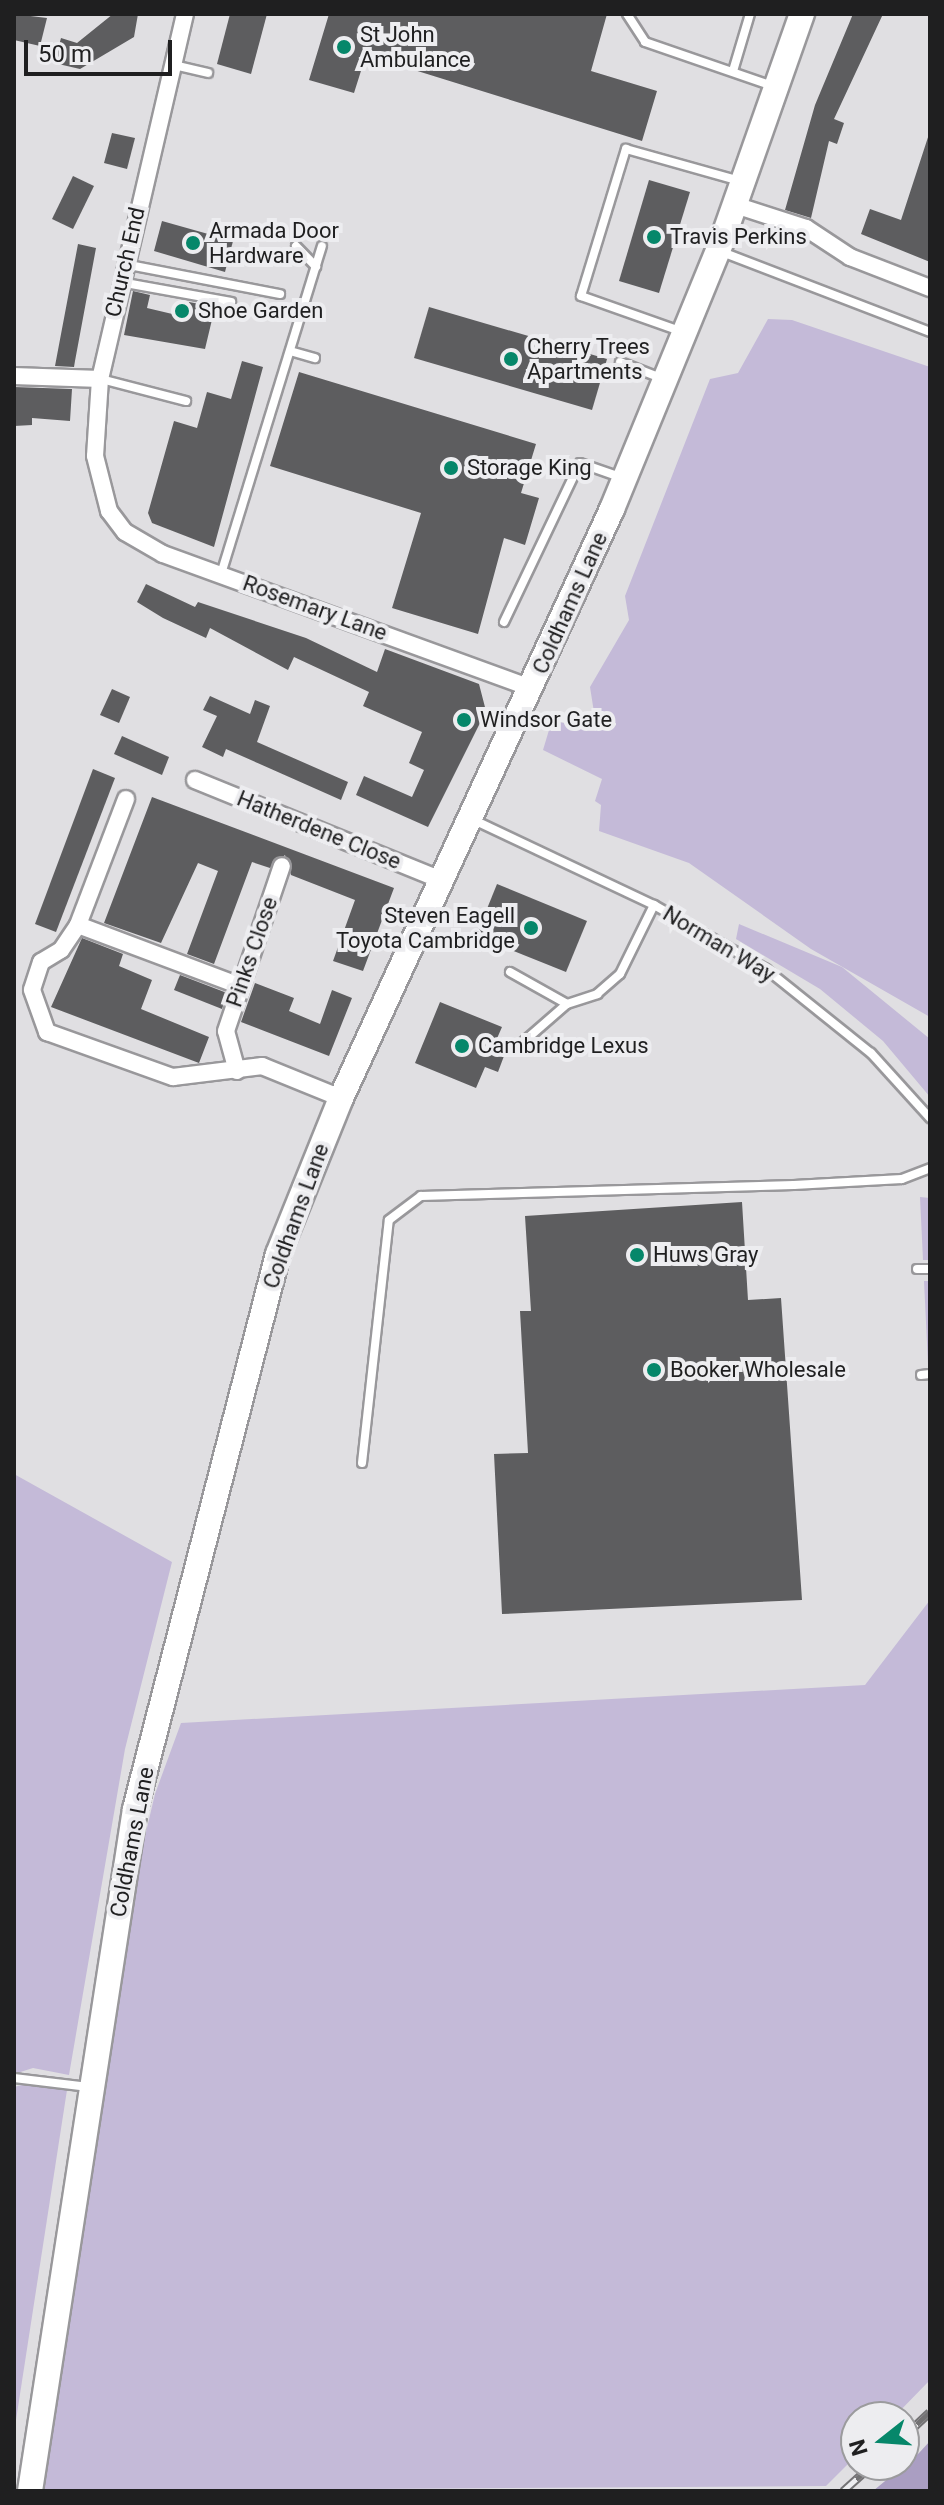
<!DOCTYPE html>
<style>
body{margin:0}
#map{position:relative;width:944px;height:2505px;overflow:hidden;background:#e0dfe2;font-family:Roboto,sans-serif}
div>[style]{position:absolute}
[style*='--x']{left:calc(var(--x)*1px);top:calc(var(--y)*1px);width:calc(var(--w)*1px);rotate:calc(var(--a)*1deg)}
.green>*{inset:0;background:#c4bad8}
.forest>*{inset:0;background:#aa9ec2}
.building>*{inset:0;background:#5d5d5f}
.roads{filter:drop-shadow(2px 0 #99989b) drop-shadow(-2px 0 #99989b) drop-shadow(0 2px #99989b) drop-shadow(0 -2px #99989b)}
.lane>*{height:8px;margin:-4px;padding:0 4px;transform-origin:4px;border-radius:4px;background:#fff}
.street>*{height:16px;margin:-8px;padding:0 8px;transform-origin:8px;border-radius:8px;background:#fff}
.secondary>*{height:24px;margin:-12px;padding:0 12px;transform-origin:12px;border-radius:12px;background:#fff}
.rail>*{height:9px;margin-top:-4.5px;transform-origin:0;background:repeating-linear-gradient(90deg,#ededf0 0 18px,#737274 0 36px);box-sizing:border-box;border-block:2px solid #737274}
.dots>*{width:22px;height:22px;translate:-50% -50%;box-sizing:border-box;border:4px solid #ededf0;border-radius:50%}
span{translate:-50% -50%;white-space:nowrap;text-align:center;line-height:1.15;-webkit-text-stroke:8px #ededf0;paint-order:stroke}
.poi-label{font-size:22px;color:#1f1f20}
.left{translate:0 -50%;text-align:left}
.right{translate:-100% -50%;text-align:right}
.street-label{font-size:22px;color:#1f1f20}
.frame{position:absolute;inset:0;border:16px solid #1f1f20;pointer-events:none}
.north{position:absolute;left:840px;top:2401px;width:80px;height:80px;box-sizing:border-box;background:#ededf0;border:2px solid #9b9b9d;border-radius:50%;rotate:253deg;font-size:22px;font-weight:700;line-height:32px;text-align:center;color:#1f1f20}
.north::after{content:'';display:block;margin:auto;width:28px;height:36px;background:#06876a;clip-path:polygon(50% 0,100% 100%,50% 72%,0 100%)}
.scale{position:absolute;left:24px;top:40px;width:148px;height:36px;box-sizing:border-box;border:4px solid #1f1f20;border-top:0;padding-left:10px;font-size:24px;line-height:28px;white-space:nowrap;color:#1f1f20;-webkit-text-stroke:6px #ededf0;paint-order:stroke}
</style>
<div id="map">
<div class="green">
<div style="clip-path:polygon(768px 319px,792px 320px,930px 367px,930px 1017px,811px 949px,689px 863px,599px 831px,601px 805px,595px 801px,602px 779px,543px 750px,552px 720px,590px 730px,596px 725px,590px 687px,629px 620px,625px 596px,710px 379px,738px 373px)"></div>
<div style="clip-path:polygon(739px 924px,842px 967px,930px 1039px,930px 1097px,883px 1041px,820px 989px,736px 939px)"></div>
<div style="clip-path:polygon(920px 1197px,930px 1198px,930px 1260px,923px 1260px)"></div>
<div style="clip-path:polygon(924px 1281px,930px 1281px,928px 1364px)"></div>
<div style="clip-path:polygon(14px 1474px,172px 1562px,125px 1749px,69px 2075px,33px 2068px,14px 2074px)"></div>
<div style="clip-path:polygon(930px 1600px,930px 2380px,894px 2417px,856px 2417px,856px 2456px,826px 2486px,43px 2491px,115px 1963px,155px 1794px,181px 1723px,865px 1685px)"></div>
<div style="clip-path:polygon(29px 2083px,67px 2090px,14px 2433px,14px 2087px)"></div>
</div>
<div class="forest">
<div style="clip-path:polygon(930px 2441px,930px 2491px,873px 2491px,919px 2453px)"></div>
</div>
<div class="building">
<div style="clip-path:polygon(14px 14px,47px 18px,40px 46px,14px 40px)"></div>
<div style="clip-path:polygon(113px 14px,138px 14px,134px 37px,80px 69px,54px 63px,61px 38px,77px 43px)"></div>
<div style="clip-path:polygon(230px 14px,267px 14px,251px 74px,217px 64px)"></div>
<div style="clip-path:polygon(329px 14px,607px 14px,591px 71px,657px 91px,642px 141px,366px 55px,354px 93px,309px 80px)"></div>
<div style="clip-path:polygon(853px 14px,883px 14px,834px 119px,844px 123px,837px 144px,829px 141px,811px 218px,785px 210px,815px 105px)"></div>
<div style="clip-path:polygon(930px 131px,930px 262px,861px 234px,870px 209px,901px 220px)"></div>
<div style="clip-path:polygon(112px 133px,135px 138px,127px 169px,104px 163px)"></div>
<div style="clip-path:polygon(73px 176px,94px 186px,73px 229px,52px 219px)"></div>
<div style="clip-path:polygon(649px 180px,690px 192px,659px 293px,619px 281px)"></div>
<div style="clip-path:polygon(162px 221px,233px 241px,225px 272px,154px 251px)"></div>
<div style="clip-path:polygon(78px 244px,96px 248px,75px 361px,74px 367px,55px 366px)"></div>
<div style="clip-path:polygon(133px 291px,150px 295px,147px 308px,185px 317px,189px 302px,215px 307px,205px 349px,124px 335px)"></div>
<div style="clip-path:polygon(429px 307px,607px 359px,592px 410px,414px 358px)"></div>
<div style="clip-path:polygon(242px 361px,263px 367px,214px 547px,152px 523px,148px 513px,174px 421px,197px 428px,207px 392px,231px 399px)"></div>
<div style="clip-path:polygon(299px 372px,536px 444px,521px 493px,539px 498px,525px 545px,504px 538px,478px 634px,392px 608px,421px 513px,270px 466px)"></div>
<div style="clip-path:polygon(14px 387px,72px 389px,70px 421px,32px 418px,32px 425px,14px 426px)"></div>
<div style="clip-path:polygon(146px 584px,195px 607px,198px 602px,306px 638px,377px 672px,385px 649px,479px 684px,486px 711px,428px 827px,356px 795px,364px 776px,412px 797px,424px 770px,409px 763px,422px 732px,363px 706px,369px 692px,294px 657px,288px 670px,210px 628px,206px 638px,163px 618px,137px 602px)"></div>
<div style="clip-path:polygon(112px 689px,130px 697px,119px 723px,100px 715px)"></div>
<div style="clip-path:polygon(210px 696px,250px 714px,255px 700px,270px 706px,257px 742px,348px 782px,341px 800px,226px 749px,223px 757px,202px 747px,217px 716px,203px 710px)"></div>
<div style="clip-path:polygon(122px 736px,169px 757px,162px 775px,114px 754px)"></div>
<div style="clip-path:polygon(93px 769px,115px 778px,56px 932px,35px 924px)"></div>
<div style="clip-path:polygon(152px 797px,394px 888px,363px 971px,333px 961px,355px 900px,291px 875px,285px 855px,270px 868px,252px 862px,214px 964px,187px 954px,218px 871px,198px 863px,161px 943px,104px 923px)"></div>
<div style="clip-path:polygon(497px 884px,587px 921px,566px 972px,476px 936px)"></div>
<div style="clip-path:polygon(82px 938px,123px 954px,119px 966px,152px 980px,141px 1009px,209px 1037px,199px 1063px,51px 1007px)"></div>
<div style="clip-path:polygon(180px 975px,227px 993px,222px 1009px,174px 990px)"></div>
<div style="clip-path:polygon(255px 983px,294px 998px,289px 1011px,320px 1024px,332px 990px,352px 998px,329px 1056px,241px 1022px)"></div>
<div style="clip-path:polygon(440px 1002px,502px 1027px,495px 1043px,507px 1048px,498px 1072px,485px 1067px,476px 1088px,415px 1063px)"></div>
<div style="clip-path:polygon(742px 1202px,748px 1300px,781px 1298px,802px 1600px,502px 1614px,494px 1454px,528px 1453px,520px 1311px,531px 1311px,525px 1216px)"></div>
</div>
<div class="roads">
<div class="lane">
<div style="--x:627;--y:14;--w:33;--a:57"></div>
<div style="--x:645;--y:42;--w:135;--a:19"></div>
<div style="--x:174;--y:65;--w:35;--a:13"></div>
<div style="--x:733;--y:71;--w:59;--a:-73.4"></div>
<div style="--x:296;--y:246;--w:29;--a:46"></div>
<div style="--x:722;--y:252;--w:223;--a:21"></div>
<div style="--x:124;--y:264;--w:159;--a:10.9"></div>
<div style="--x:120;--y:282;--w:113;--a:10.2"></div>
<div style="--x:680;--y:331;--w:105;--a:-160.5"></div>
<div style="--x:581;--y:296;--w:154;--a:-73"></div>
<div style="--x:626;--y:149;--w:118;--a:15.7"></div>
<div style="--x:290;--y:351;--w:26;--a:16"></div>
<div style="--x:620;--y:362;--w:44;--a:21.3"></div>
<div style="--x:101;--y:379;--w:88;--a:14.5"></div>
<div style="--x:221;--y:574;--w:343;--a:-72.9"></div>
<div style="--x:504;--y:622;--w:176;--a:-64.5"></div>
<div style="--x:580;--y:463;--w:42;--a:19.3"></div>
<div style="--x:474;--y:820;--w:199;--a:25.3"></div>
<div style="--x:654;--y:905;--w:129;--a:29.7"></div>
<div style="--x:766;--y:969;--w:134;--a:38.7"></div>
<div style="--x:871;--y:1053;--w:88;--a:47.8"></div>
<div style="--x:510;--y:972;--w:65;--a:29.3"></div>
<div style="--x:567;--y:1004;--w:32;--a:-18"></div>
<div style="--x:597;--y:994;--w:30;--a:-41"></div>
<div style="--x:620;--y:974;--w:77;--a:-63.8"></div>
<div style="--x:514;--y:1050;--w:70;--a:-41"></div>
<div style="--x:917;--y:1269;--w:13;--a:0"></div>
<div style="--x:921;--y:1375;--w:9;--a:-6"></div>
<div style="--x:362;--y:1463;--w:244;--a:-83.7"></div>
<div style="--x:389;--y:1220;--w:40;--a:-37"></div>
<div style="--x:421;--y:1196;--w:373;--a:-1.7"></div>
<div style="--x:794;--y:1185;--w:108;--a:-3.2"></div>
<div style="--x:902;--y:1179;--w:30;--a:-21"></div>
<div style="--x:14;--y:2078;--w:75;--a:6.9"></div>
</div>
<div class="street">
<div style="--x:185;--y:14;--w:375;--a:103.1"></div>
<div style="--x:100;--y:379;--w:77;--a:93.7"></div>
<div style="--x:95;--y:456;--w:57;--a:75.7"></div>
<div style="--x:109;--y:511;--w:26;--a:53"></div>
<div style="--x:125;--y:532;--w:44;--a:30.1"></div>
<div style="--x:163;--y:554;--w:393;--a:20"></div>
<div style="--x:735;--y:205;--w:75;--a:17.9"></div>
<div style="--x:806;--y:228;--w:53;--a:33.4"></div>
<div style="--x:850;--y:257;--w:86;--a:21.2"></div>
<div style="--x:14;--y:376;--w:86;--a:2"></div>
<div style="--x:195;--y:780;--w:269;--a:22.1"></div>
<div style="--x:126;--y:799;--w:135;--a:110.9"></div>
<div style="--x:78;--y:925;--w:173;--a:20.6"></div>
<div style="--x:78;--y:925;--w:30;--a:124"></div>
<div style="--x:61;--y:950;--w:23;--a:149"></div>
<div style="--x:41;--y:962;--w:29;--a:108"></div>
<div style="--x:32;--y:990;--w:45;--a:70.3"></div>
<div style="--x:47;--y:1032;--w:134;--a:19.7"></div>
<div style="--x:173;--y:1077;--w:90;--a:-7"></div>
<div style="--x:262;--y:1066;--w:85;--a:22.1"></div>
<div style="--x:237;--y:1071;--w:41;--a:-105.4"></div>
<div style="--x:226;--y:1031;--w:174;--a:-71.3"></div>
</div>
<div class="secondary">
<div style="--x:30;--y:2491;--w:690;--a:-81.25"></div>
<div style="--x:135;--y:1809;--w:573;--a:-75.55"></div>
<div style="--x:278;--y:1254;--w:168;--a:-68"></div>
<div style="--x:341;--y:1098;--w:648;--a:-65.29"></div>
<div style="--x:612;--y:509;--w:293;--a:-67.7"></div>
<div style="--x:723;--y:238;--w:238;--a:-70.6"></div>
</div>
</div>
<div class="rail">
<div style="--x:904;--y:2436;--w:35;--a:-43"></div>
<div style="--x:843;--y:2491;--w:39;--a:-42"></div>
</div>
<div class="dots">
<div style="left:344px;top:47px;background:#06876a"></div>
<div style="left:654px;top:237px;background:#06876a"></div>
<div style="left:193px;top:243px;background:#06876a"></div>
<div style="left:182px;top:311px;background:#06876a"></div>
<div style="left:511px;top:359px;background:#06876a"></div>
<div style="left:451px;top:468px;background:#06876a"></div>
<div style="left:464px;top:720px;background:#06876a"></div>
<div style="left:531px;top:928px;background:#06876a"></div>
<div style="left:462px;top:1046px;background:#06876a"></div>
<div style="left:637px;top:1255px;background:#06876a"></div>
<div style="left:654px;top:1370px;background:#06876a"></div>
</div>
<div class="poi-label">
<span class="left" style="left:360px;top:47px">St John<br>Ambulance</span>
<span class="left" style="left:209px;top:243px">Armada Door<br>Hardware</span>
<span class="left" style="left:670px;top:237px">Travis Perkins</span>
<span class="left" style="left:198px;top:311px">Shoe Garden</span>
<span class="left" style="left:527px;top:359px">Cherry Trees<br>Apartments</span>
<span class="left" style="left:467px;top:468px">Storage King</span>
<span class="left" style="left:480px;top:720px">Windsor Gate</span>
<span class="right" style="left:515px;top:928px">Steven Eagell<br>Toyota Cambridge</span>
<span class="left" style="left:478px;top:1046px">Cambridge Lexus</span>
<span class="left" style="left:653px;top:1255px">Huws Gray</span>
<span class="left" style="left:670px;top:1370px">Booker Wholesale</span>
</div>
<div class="street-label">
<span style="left:125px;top:262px;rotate:-77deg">Church End</span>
<span style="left:570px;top:603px;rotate:-66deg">Coldhams Lane</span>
<span style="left:315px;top:608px;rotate:20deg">Rosemary Lane</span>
<span style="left:319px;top:830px;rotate:22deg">Hatherdene Close</span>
<span style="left:719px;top:944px;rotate:31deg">Norman Way</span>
<span style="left:252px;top:952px;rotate:-71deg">Pinks Close</span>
<span style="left:296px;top:1216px;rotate:-70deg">Coldhams Lane</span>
<span style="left:132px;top:1842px;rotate:-79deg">Coldhams Lane</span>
</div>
<div class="frame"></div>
<div class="north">N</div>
<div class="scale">50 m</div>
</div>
